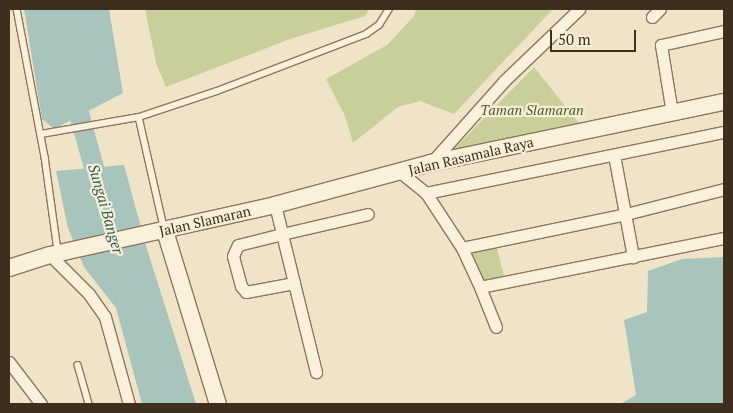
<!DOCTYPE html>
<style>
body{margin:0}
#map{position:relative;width:733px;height:413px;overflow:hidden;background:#f0e4c8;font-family:"PT Serif",serif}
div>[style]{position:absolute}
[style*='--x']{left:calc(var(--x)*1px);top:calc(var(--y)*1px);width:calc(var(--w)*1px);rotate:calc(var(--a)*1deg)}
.green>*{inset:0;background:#c9cf9b}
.water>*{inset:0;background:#a9c4bc}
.river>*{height:20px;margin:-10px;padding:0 10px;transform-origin:10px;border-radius:10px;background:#a9c4bc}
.roads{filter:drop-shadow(1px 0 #8d765c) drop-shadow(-1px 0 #8d765c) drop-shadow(0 1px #8d765c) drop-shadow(0 -1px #8d765c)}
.lane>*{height:5.5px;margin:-2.75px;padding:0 2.75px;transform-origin:2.75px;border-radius:2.75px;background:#faf1dc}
.street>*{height:11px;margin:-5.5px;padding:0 5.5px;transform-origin:5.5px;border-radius:5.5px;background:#faf1dc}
.secondary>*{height:16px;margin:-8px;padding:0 8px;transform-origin:8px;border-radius:8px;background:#faf1dc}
span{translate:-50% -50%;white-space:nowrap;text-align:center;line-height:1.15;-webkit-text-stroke:4.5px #f7eed8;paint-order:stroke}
.park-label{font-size:14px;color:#4d5a26;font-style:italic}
.street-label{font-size:14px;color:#3d2e20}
.water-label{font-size:15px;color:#2f5d5a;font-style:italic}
.frame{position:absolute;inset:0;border:10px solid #3d2e20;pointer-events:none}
.scale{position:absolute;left:550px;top:30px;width:86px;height:22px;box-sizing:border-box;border:2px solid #3d2e20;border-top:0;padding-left:6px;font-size:15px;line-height:18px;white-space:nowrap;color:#3d2e20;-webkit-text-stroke:4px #f7eed8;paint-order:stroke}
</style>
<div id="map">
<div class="green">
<div style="clip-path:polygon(145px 9px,369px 9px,365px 16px,290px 39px,166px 87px,156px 63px)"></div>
<div style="clip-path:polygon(416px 9px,553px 9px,454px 114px,420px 101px,398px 107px,353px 143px,345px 116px,326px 79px,387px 45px,414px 16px)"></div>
<div style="clip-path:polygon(534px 67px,582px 127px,451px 156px,456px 147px)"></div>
<div style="clip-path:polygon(496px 245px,505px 279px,489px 283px,477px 275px,467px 251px)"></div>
</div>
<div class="water">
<div style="clip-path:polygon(24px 9px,109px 9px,123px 93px,54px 129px,42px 119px)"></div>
<div style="clip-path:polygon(124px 165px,147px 249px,196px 404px,142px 404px,116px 308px,84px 267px,68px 228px,56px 171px)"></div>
<div style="clip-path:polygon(724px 257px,724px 404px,620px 404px,636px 395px,624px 320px,647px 312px,648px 271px,682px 259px)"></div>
</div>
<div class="river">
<div style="--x:76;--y:90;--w:27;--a:82"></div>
<div style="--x:80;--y:117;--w:79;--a:74.6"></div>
</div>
<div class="roads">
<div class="lane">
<div style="--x:17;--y:9;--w:151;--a:79.3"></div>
<div style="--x:45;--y:157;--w:95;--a:82.1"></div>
<div style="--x:139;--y:117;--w:113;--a:77.2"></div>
<div style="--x:41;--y:134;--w:99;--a:-9.8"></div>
<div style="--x:139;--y:117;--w:82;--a:-18.4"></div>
<div style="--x:217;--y:91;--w:160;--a:-20.9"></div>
<div style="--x:366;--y:34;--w:16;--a:-35"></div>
<div style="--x:379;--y:25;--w:19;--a:-58"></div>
<div style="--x:78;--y:365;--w:41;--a:74.2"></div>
</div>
<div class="street">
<div style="--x:652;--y:17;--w:11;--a:-45"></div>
<div style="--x:672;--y:113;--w:69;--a:-99.2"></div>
<div style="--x:661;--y:45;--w:65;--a:-12.5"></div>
<div style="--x:614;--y:155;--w:104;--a:79.4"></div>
<div style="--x:431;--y:163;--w:110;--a:-48.3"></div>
<div style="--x:504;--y:81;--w:104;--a:-43.8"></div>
<div style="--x:400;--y:172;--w:33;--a:39"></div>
<div style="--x:426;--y:193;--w:304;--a:-11.6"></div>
<div style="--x:426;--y:193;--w:66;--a:56.8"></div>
<div style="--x:462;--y:248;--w:43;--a:65.2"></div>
<div style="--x:480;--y:287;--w:249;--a:-11.4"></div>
<div style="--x:275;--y:205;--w:30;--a:76"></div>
<div style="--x:282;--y:234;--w:50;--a:76.2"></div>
<div style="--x:294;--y:283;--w:49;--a:169.4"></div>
<div style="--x:246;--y:292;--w:8;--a:-130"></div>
<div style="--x:241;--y:286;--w:31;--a:-105"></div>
<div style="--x:233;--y:256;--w:12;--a:-66"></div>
<div style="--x:238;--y:245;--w:45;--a:-14"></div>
<div style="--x:282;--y:234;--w:88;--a:-13.1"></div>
<div style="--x:462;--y:248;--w:167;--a:-11.7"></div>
<div style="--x:626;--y:214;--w:101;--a:-14.3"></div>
<div style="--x:50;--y:255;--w:55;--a:45"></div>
<div style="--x:89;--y:294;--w:28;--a:55"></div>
<div style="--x:105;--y:317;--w:90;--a:74.6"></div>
<div style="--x:294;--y:283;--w:92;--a:76.1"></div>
<div style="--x:480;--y:287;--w:43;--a:68.2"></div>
<div style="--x:9;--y:362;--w:53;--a:52.7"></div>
</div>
<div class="secondary">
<div style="--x:165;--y:231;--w:181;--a:73"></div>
<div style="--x:9;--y:268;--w:43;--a:-17.6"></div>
<div style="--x:50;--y:255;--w:230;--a:-12.5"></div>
<div style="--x:275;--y:205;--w:162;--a:-15.1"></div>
<div style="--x:431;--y:163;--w:299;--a:-11.8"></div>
</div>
</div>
<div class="park-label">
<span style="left:532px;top:110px">Taman Slamaran</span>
</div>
<div class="street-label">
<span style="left:471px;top:156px;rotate:-13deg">Jalan Rasamala Raya</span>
<span style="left:205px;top:221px;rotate:-13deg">Jalan Slamaran</span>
</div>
<div class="water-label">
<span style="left:106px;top:209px;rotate:74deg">Sungai Banger</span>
</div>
<div class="frame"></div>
<div class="scale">50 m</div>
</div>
